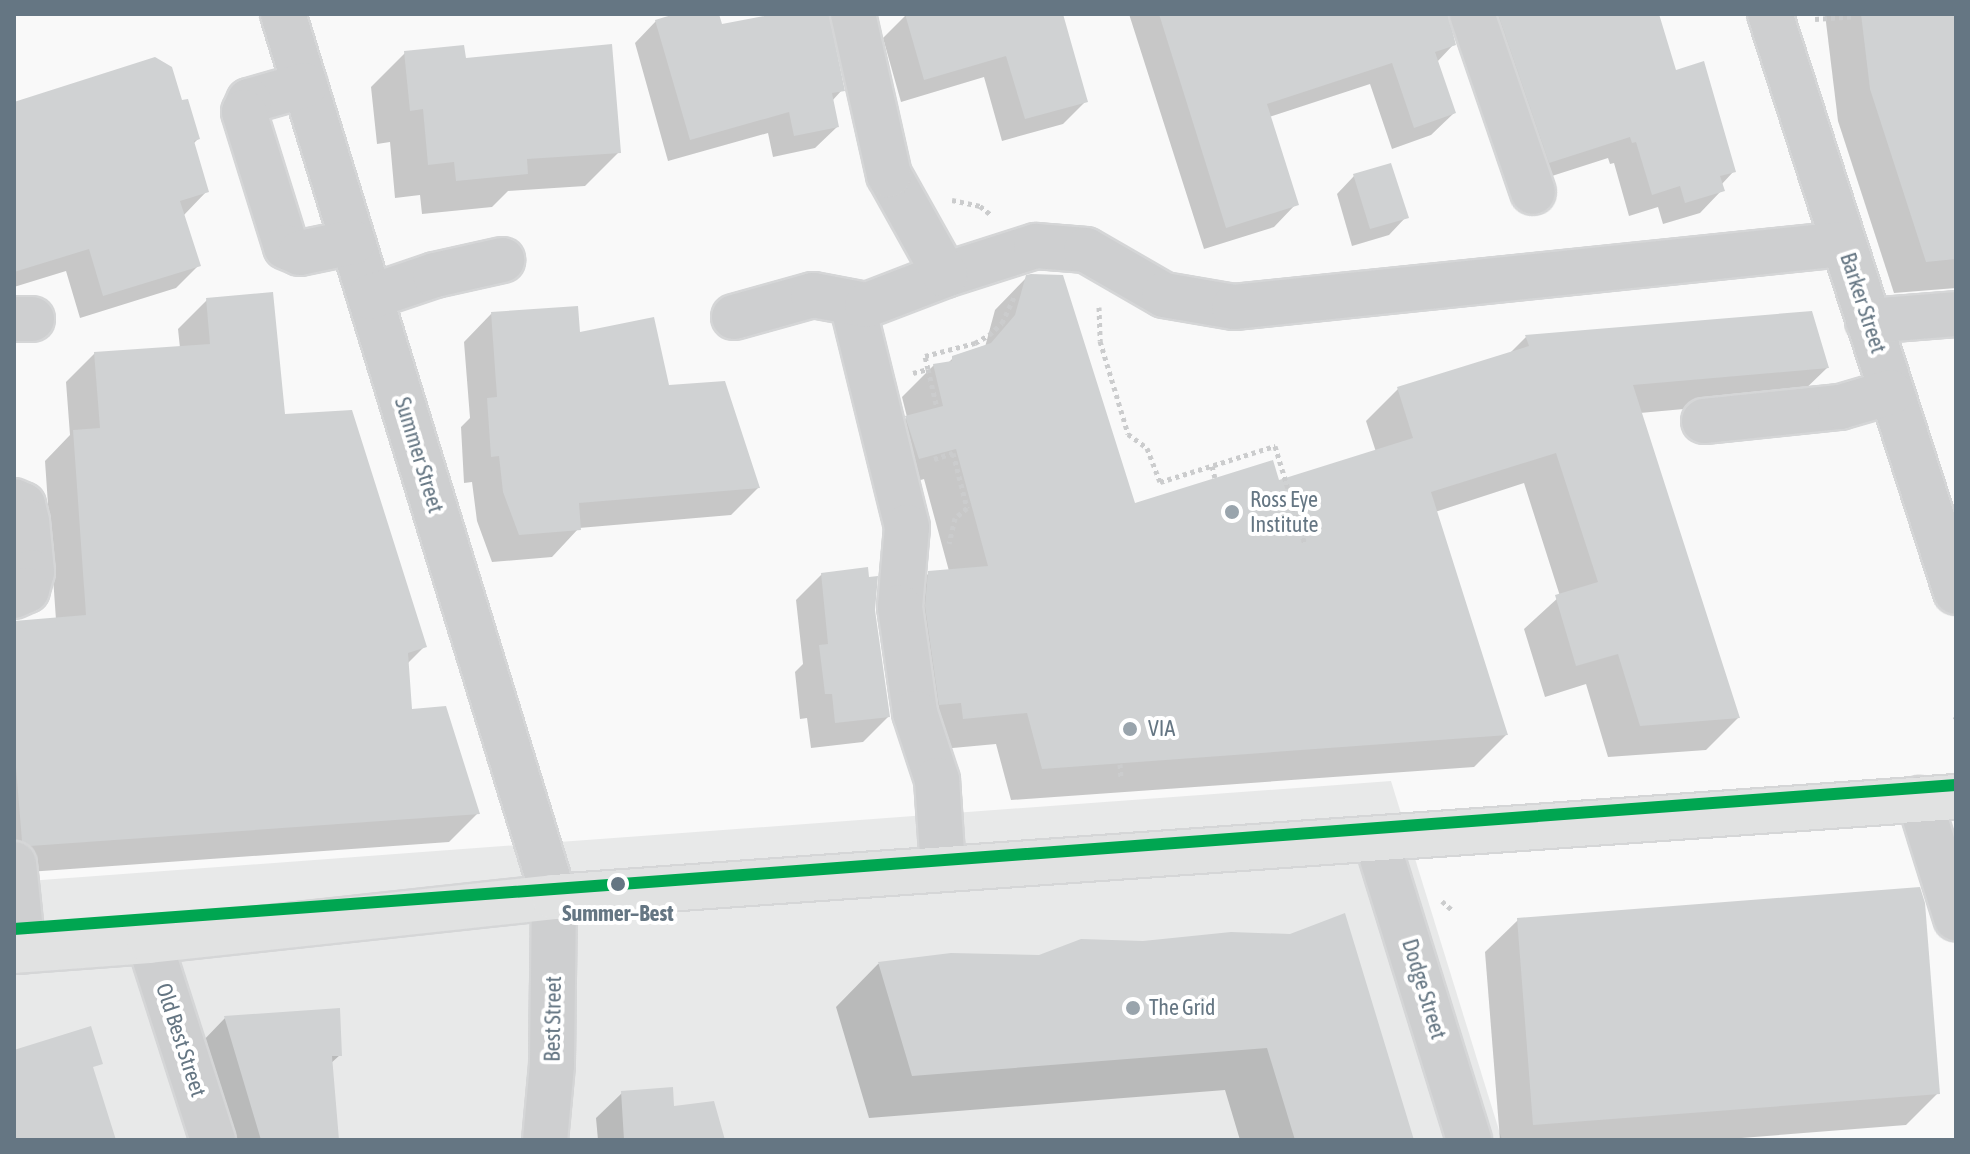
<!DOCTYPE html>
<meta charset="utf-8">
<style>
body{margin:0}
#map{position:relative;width:1970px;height:1154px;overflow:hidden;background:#f9f9f9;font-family:"Asap Condensed",sans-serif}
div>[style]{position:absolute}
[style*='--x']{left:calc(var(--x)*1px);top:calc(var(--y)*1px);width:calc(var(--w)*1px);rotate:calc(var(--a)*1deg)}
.built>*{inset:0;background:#e8e9e9}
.shadow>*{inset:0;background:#0003}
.building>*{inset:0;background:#d0d2d3}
.path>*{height:5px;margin-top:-2.5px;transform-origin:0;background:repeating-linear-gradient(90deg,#cbcccd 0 4px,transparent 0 8px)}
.roads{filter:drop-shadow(2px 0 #d5d6d7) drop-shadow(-2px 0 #d5d6d7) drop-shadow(0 2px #d5d6d7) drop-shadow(0 -2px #d5d6d7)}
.minor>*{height:44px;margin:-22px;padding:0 22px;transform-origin:22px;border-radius:22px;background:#cecfd0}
.major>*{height:44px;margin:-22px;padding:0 22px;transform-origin:22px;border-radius:22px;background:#e1e2e2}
.rail-1>*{height:12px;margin:-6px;padding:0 6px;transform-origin:6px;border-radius:6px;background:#00a651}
.dots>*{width:22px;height:22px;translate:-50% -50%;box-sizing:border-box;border:4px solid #fff;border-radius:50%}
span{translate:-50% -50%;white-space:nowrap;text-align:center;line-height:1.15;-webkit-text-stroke:8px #fff;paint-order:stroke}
.street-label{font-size:22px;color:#657683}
.poi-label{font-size:22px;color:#657683}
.left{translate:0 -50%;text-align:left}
.stop-label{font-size:22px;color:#657683;font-weight:700}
.frame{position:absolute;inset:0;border:16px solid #657683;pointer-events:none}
</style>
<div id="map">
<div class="built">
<div style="clip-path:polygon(1391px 781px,1502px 1140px,14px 1140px,14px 882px)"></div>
</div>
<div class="shadow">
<div style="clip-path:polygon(682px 14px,717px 14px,720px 27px,785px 14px,827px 14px,842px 90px,832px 101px,837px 127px,815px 148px,773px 157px,768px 133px,668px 161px,635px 43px,656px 21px)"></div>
<div style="clip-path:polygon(963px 14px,1061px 14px,1086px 101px,1063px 124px,1002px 141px,984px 77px,901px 102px,883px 38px,906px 15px)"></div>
<div style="clip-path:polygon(1129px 14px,1446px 14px,1454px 44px,1437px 62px,1454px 113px,1431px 135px,1392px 149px,1370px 84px,1269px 117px,1296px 204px,1274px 227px,1204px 249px)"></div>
<div style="clip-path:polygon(1459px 14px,1657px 14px,1674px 72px,1734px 171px,1721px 185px,1722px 190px,1700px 213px,1663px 224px,1658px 207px,1629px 216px,1614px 163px,1610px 164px,1608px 158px,1527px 184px)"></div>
<div style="clip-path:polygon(1825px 14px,1956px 14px,1956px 288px,1894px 293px,1838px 121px)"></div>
<div style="clip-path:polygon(405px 53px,464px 60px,619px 152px,585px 186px,508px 191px,492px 207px,422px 214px,420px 195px,395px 198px,390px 142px,377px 144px,371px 87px)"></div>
<div style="clip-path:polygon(180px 103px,198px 139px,193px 144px,207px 191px,183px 216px,199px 265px,176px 288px,80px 318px,66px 271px,14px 287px,14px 104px)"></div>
<div style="clip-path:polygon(1354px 176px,1406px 217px,1389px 235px,1352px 246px,1337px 194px)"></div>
<div style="clip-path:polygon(1027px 277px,1134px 505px,1278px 483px,1376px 452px,1366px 421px,1398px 389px,1508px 355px,1526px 337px,1827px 368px,1795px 399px,1640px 413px,1738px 718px,1706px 750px,1608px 757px,1586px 684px,1545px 697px,1524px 629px,1560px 596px,1524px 483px,1435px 512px,1506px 735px,1474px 767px,1011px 800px,996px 744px,931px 750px,897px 605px,929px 573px,949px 571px,924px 479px,887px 490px,875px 450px,907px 417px,902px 397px,934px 365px,947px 364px,953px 358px,985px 347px,995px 310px)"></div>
<div style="clip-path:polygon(207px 300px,284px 417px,424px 647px,407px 664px,411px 711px,478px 813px,449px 842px,14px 873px,14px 623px,56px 620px,45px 461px,70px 435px,66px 382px,95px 353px,180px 348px,178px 329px)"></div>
<div style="clip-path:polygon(491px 314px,579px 335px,667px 387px,758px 488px,731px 515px,579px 528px,552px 557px,492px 562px,477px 521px,472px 482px,464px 483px,461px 427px,470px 418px,464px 342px)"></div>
<div style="clip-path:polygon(822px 574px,888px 717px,863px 742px,811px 748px,807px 718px,800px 719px,795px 672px,803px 664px,796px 600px)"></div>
<div style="clip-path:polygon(1518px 920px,1938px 1093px,1906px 1125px,1716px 1140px,1500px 1140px,1485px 952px)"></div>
<div style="clip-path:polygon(1143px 943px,1412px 1140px,1240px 1140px,1225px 1090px,869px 1118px,836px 1007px,878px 964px,951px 955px,1040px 957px)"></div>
<div style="clip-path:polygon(225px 1018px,340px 1055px,330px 1064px,337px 1140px,229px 1140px,200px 1044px)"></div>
<div style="clip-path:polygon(622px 1093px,672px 1108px,723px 1140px,598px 1140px,596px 1118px)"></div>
</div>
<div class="building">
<div style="clip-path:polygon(675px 14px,719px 14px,722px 24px,775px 14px,829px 14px,845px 91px,832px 93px,839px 127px,794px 136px,789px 112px,690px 140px,655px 20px)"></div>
<div style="clip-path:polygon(905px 14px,1063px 14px,1088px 102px,1025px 119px,1006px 56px,924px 80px)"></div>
<div style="clip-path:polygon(1159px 14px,1448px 14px,1456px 45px,1435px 52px,1456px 113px,1414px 128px,1392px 63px,1267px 104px,1299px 205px,1226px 228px)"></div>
<div style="clip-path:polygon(1498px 14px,1659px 14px,1676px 70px,1704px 61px,1736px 172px,1720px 176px,1725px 191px,1685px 203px,1680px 186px,1652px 195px,1636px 142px,1632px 143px,1630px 137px,1549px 163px)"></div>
<div style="clip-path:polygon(1861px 14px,1956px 14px,1956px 259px,1926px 262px,1870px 89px)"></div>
<div style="clip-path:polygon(612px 44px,621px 153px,527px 159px,528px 174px,456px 181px,454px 162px,428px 165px,423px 109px,410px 111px,404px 51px,464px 45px,466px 58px)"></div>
<div style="clip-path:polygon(155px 57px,172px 67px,182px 100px,188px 99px,200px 139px,194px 141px,209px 192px,180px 201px,201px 266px,103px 296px,89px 249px,14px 272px,14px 102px)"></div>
<div style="clip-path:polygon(1391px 163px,1409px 218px,1370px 229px,1353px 174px)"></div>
<div style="clip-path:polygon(1031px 274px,1063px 275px,1135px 503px,1273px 460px,1279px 480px,1413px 438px,1397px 387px,1529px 346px,1525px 335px,1812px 311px,1829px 368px,1633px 385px,1740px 718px,1640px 726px,1618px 654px,1576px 666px,1555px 595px,1598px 582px,1556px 453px,1431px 492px,1508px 735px,1042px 769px,1027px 713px,963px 719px,961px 703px,939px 705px,925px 606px,928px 571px,988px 566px,956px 449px,919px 459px,905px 416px,943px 406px,933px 364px,952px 361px,952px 356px,991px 343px,1015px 315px,1026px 275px)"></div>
<div style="clip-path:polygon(273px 292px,285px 414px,352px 410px,427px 647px,408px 653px,412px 709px,446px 706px,480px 814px,30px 846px,22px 841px,14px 743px,14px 621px,86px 615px,73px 430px,100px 428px,94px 352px,210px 344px,206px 298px)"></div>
<div style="clip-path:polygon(578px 306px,580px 332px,654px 317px,669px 385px,725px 381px,760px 488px,579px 503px,581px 530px,519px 535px,503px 492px,499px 456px,491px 457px,487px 398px,497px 397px,491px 312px)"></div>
<div style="clip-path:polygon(868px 567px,869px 577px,878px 576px,875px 610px,890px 717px,835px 723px,832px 694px,825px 694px,819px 645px,828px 644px,821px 573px)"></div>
<div style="clip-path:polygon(1920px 887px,1925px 903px,1940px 1094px,1533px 1125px,1517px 918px)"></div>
<div style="clip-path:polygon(1345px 913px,1414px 1140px,1295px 1140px,1267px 1048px,912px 1076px,878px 962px,951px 953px,1039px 955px,1081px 939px,1143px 941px,1231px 932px,1290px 934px)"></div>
<div style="clip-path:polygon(340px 1008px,342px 1056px,332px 1056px,339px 1140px,261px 1140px,224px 1016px)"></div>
<div style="clip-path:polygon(91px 1026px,103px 1064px,93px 1067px,116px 1140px,14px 1140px,14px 1050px)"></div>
<div style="clip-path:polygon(673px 1087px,674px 1106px,714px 1101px,725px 1140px,624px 1140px,621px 1091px)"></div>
</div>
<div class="path">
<div style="--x:1815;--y:19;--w:39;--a:-4"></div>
<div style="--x:952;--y:200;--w:29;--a:12"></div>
<div style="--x:980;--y:206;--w:14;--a:39"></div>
<div style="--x:1099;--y:307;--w:34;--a:88"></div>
<div style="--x:1100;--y:341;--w:97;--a:73.2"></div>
<div style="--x:1128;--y:434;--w:24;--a:36"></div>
<div style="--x:1147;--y:448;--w:36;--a:69"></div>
<div style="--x:1160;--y:482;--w:121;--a:-17.4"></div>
<div style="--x:1275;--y:446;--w:103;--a:73.1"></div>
<div style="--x:928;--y:369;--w:13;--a:-103"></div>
<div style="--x:925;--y:356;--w:52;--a:-14.6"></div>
<div style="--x:975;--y:343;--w:16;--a:-30"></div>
<div style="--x:989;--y:335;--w:18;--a:-43"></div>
<div style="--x:1002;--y:323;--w:29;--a:-65"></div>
<div style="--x:913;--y:373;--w:16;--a:-15"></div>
<div style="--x:928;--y:369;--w:39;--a:77"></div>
<div style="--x:934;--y:459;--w:20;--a:-18"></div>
<div style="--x:953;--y:453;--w:57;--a:75.7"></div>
<div style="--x:967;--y:508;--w:16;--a:140"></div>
<div style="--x:955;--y:518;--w:26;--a:103"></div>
<div style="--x:1212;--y:466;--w:12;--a:76"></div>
<div style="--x:1954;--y:716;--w:2;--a:27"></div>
<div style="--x:1120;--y:764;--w:15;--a:86"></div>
<div style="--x:1442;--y:901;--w:13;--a:42"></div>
</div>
<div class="roads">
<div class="minor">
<div style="--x:283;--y:14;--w:924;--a:72.94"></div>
<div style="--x:554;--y:897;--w:168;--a:90.7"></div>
<div style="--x:552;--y:1065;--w:75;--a:95.3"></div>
<div style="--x:1472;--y:14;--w:188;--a:71.1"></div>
<div style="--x:1770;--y:14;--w:607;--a:72.16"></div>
<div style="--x:305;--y:85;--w:58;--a:164.1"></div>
<div style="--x:249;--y:101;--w:12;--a:114"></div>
<div style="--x:244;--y:112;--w:141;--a:72.7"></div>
<div style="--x:286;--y:247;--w:15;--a:23"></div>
<div style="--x:300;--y:253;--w:54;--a:-11.7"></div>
<div style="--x:945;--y:275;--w:96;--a:-17.7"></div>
<div style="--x:1036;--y:246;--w:50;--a:4.6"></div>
<div style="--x:1086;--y:250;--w:90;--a:30"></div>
<div style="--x:1164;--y:295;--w:71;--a:9.7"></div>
<div style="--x:1234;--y:307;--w:613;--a:-5.9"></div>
<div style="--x:370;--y:297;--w:69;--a:-18.7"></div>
<div style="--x:435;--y:275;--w:69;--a:-12.6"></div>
<div style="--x:852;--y:303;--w:231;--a:76.2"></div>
<div style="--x:907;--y:527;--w:80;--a:95"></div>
<div style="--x:900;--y:607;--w:107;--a:81.9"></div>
<div style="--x:915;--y:713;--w:71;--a:71.8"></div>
<div style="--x:937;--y:780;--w:89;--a:86.1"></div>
<div style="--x:734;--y:317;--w:82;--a:-15.6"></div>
<div style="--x:813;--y:295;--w:55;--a:10.5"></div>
<div style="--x:867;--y:305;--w:84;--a:-21"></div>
<div style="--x:945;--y:275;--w:115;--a:-119.2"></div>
<div style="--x:889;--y:175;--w:165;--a:-102.6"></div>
<div style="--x:14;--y:319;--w:18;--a:0"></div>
<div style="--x:1868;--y:321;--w:88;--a:-4.5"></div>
<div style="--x:1704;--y:421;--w:137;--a:-5.9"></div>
<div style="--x:1840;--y:407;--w:53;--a:-16.4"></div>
<div style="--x:14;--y:501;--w:10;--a:24"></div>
<div style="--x:23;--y:505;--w:16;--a:76"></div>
<div style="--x:27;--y:521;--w:51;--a:84.4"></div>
<div style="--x:32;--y:572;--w:19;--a:106"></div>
<div style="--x:27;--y:590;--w:14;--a:155"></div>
<div style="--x:1919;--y:799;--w:125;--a:72.7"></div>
<div style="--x:1376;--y:839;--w:315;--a:72.8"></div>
<div style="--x:14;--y:864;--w:87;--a:84.1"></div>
<div style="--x:149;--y:941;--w:209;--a:72.2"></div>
</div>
<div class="major">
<div style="--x:14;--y:951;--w:135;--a:-4.2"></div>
<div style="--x:149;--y:941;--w:407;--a:-6.2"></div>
<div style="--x:554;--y:897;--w:1406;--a:-4.08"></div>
</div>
</div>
<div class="rail-1">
<div style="--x:14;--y:929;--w:1947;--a:-4.24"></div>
</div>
<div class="dots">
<div style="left:1232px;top:512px;background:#99a4ac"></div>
<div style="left:1130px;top:729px;background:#99a4ac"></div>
<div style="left:618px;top:884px;background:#657683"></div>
<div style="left:1133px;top:1008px;background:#99a4ac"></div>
</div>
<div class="street-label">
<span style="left:1863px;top:303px;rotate:72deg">Barker Street</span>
<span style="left:419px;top:455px;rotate:73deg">Summer Street</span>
<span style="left:1424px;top:989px;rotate:73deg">Dodge Street</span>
<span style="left:553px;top:1019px;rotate:-89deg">Best Street</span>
<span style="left:181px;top:1040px;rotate:72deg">Old Best Street</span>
</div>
<div class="poi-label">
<span class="left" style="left:1250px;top:512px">Ross Eye<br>Institute</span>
<span class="left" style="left:1148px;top:729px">VIA</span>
<span class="left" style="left:1149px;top:1008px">The Grid</span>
</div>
<div class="stop-label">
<span style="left:618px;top:914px">Summer–Best</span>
</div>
<div class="frame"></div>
</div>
